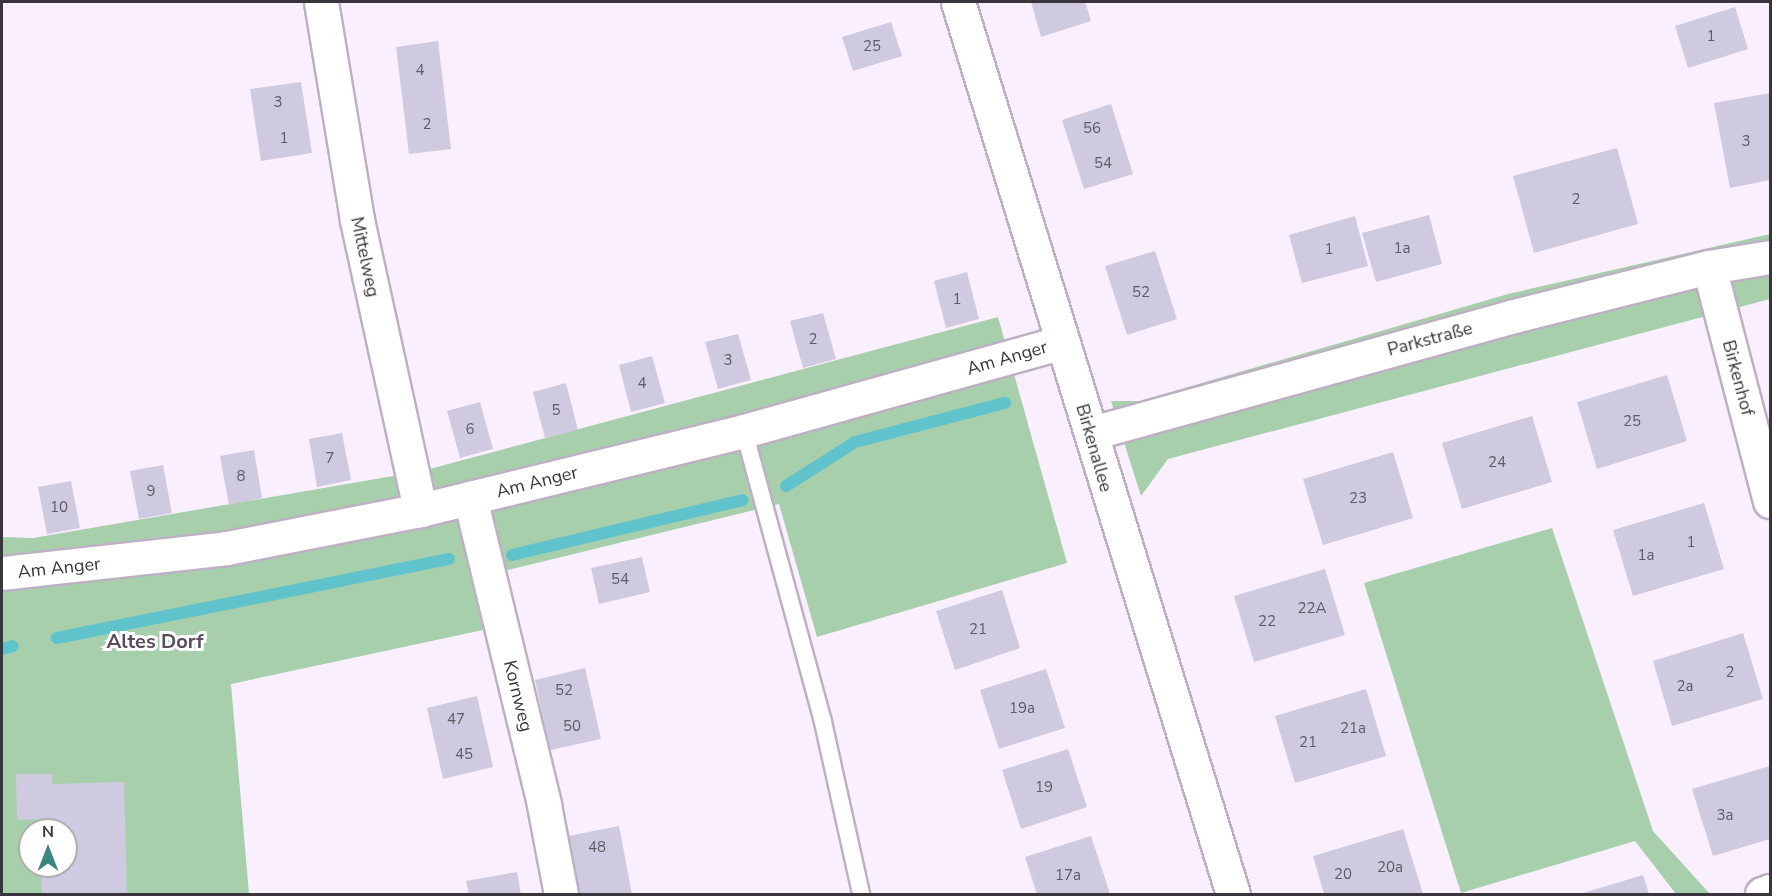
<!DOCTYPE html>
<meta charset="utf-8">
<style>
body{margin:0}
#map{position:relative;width:1772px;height:896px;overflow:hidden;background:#faeffe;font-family:"Nunito Sans",sans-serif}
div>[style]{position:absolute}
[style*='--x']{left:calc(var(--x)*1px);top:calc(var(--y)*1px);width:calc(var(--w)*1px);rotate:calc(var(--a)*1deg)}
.green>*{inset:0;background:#a7cfab}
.stream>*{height:12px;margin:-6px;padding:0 6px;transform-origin:6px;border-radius:6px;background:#60c3cc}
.building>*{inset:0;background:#d0cae0}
.roads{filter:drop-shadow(2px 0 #beb0c3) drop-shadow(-2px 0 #beb0c3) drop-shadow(0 2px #beb0c3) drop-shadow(0 -2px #beb0c3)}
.lane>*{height:16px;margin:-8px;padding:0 8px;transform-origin:8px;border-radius:8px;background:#fff}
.street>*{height:33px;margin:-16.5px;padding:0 16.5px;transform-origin:16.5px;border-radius:16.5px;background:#fff}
.secondary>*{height:33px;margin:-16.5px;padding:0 16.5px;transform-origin:16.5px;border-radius:16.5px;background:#fff}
span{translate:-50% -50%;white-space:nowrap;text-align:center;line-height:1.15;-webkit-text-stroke:6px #fff;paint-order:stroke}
.number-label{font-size:15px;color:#605a65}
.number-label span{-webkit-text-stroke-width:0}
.street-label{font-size:18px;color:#3a353c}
.neighbourhood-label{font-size:20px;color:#594d5d;font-weight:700}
.frame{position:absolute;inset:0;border:3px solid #3a353c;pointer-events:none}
.north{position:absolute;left:18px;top:818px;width:60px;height:60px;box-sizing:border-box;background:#fff;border:2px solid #b0aeb1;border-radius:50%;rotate:0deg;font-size:16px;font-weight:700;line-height:24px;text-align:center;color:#3a353c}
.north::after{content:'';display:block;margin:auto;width:21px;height:27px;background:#3e8682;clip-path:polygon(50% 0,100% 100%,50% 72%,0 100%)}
</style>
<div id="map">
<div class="green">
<div style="clip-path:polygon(1770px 234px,1770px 299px,1168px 459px,1141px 496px,1111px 401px,1140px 401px,1508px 294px)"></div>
<div style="clip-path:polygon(evenodd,998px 317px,1067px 563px,817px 637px,779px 504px,471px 579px,483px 630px,231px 684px,249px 894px,2px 894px,2px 537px,33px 538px,422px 471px,998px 317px,30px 830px,66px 830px,66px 866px,30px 866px,30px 830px)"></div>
<div style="clip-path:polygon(1552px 528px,1653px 831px,1710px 894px,1676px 894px,1635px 841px,1461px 893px,1364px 583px)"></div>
</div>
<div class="stream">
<div style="--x:786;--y:486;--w:82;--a:-32.5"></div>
<div style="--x:855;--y:442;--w:155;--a:-14.6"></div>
<div style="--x:512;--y:555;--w:237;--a:-13.4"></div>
<div style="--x:57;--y:638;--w:400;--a:-11.4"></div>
<div style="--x:2;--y:649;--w:11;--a:-15"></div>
</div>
<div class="building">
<div style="clip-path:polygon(1031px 2px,1085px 2px,1091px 21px,1041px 37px)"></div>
<div style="clip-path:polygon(1735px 7px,1748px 49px,1688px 68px,1675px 26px)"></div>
<div style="clip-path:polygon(891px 22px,902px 56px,853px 71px,842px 37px)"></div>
<div style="clip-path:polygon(438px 41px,451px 149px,409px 154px,396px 47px)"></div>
<div style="clip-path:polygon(301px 82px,312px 153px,261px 161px,250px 89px)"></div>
<div style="clip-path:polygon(1770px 93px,1770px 180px,1730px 188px,1714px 103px)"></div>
<div style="clip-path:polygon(1111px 104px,1133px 174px,1084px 189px,1062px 120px)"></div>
<div style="clip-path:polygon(1617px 148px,1638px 224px,1534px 253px,1513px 176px)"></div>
<div style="clip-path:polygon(1429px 215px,1442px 264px,1376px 282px,1362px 233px)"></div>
<div style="clip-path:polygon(1355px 216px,1368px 266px,1302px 283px,1289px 235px)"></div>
<div style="clip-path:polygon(1155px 251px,1177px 319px,1127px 335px,1105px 266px)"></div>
<div style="clip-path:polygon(967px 272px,979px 319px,946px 328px,934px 281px)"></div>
<div style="clip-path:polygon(823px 313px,836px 359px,803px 368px,790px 321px)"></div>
<div style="clip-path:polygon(738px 334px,751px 380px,718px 389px,705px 342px)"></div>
<div style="clip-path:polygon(652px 356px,665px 403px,631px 412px,619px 365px)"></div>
<div style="clip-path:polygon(1667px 375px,1687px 441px,1597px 469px,1577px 402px)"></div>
<div style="clip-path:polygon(566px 383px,578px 430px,545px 438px,533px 392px)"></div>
<div style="clip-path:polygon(480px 402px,493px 449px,460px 458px,447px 411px)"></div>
<div style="clip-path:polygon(1532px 416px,1552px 482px,1462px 509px,1442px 443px)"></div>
<div style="clip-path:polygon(342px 433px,351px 480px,317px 487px,309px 439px)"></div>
<div style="clip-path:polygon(254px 450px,262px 498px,229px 505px,220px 456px)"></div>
<div style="clip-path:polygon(1393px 452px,1413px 518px,1323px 545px,1303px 479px)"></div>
<div style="clip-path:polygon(163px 465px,172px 513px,139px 519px,130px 471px)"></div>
<div style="clip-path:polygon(71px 481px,80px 528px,47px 534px,38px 487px)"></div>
<div style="clip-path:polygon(1704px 503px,1724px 569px,1633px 596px,1613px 530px)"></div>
<div style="clip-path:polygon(642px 557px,650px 592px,599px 604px,591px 568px)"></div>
<div style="clip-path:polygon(1325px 569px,1345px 635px,1254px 662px,1234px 596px)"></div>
<div style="clip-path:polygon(1002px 590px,1020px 648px,955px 670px,936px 611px)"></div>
<div style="clip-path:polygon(1743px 633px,1763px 699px,1672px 726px,1653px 661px)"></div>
<div style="clip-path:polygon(585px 668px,601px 739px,550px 750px,535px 680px)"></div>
<div style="clip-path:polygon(1046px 669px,1065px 728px,999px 749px,980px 690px)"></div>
<div style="clip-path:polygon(1366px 689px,1386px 756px,1295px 783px,1275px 716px)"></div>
<div style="clip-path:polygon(477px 696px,493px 767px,443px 779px,427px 708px)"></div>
<div style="clip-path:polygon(1068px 749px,1087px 807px,1021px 829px,1002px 770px)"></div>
<div style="clip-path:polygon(1770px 766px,1770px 839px,1713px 856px,1692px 789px)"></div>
<div style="clip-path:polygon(16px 774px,52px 774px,52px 784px,124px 782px,127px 894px,42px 894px,41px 866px,66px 866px,66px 830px,40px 830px,40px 819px,17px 820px)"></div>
<div style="clip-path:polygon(619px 826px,632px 894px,579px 894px,568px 836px)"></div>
<div style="clip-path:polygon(1403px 829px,1423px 894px,1324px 894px,1313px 856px)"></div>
<div style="clip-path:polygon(1091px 836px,1110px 894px,1037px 894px,1025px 857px)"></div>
<div style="clip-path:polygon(517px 872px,521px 894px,469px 894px,466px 881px)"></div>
<div style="clip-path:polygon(1643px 875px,1649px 894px,1580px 894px)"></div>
</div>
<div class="roads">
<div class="lane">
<div style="--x:744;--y:431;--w:302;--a:74.8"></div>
<div style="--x:823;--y:722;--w:176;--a:77.5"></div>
</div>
<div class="street">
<div style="--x:321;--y:2;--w:221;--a:80.6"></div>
<div style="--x:357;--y:220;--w:297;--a:77.7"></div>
<div style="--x:1709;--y:267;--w:242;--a:75.4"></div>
<div style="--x:1092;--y:433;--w:434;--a:-15.5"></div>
<div style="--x:1510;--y:317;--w:205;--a:-14.1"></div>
<div style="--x:1709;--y:267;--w:62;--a:-9.3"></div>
<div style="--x:470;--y:498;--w:316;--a:76.4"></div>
<div style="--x:544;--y:805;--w:91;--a:79.2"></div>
<div style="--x:2;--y:573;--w:226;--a:-6.3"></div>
<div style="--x:227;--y:548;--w:197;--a:-11.1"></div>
<div style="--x:420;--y:510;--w:333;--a:-13.7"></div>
<div style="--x:744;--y:431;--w:330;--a:-15.6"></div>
<div style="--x:1762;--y:894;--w:9;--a:-21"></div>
</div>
<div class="secondary">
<div style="--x:958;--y:2;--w:933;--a:72.87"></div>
</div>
</div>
<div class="number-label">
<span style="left:1711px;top:37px">1</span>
<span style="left:872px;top:47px">25</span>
<span style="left:420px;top:71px">4</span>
<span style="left:278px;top:103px">3</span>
<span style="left:427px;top:125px">2</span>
<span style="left:1092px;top:129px">56</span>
<span style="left:284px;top:139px">1</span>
<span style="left:1746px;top:142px">3</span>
<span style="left:1103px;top:164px">54</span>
<span style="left:1576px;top:200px">2</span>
<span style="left:1402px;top:249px">1a</span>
<span style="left:1329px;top:250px">1</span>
<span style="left:1141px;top:293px">52</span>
<span style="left:957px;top:300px">1</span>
<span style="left:813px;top:340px">2</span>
<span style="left:728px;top:361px">3</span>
<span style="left:642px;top:384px">4</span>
<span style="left:556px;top:411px">5</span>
<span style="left:1632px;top:422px">25</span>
<span style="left:470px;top:430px">6</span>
<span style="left:330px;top:459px">7</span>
<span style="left:1497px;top:463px">24</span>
<span style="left:241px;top:477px">8</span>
<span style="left:151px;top:492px">9</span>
<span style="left:1358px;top:499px">23</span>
<span style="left:59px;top:508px">10</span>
<span style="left:1691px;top:543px">1</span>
<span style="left:1646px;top:556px">1a</span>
<span style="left:620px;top:580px">54</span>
<span style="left:1312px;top:609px">22A</span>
<span style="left:1267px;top:622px">22</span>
<span style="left:978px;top:630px">21</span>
<span style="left:1730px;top:673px">2</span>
<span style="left:1685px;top:687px">2a</span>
<span style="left:564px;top:691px">52</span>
<span style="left:1022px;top:709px">19a</span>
<span style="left:456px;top:720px">47</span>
<span style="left:572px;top:727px">50</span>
<span style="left:1353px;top:729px">21a</span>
<span style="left:1308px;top:743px">21</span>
<span style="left:464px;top:755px">45</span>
<span style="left:1044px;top:788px">19</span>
<span style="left:1725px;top:816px">3a</span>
<span style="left:597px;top:848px">48</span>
<span style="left:1390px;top:868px">20a</span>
<span style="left:1343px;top:875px">20</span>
<span style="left:1068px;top:876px">17a</span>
</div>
<div class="street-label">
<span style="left:365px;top:257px;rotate:78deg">Mittelweg</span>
<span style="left:1430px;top:339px;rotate:-15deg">Parkstraße</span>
<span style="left:1007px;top:358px;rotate:-16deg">Am Anger</span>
<span style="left:1738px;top:378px;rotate:75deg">Birkenhof</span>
<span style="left:1094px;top:448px;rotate:74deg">Birkenallee</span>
<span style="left:537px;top:482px;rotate:-14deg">Am Anger</span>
<span style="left:59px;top:568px;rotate:-6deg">Am Anger</span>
<span style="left:518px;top:696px;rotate:76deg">Kornweg</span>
</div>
<div class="neighbourhood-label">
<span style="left:155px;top:641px">Altes Dorf</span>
</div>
<div class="frame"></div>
<div class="north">N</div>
</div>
